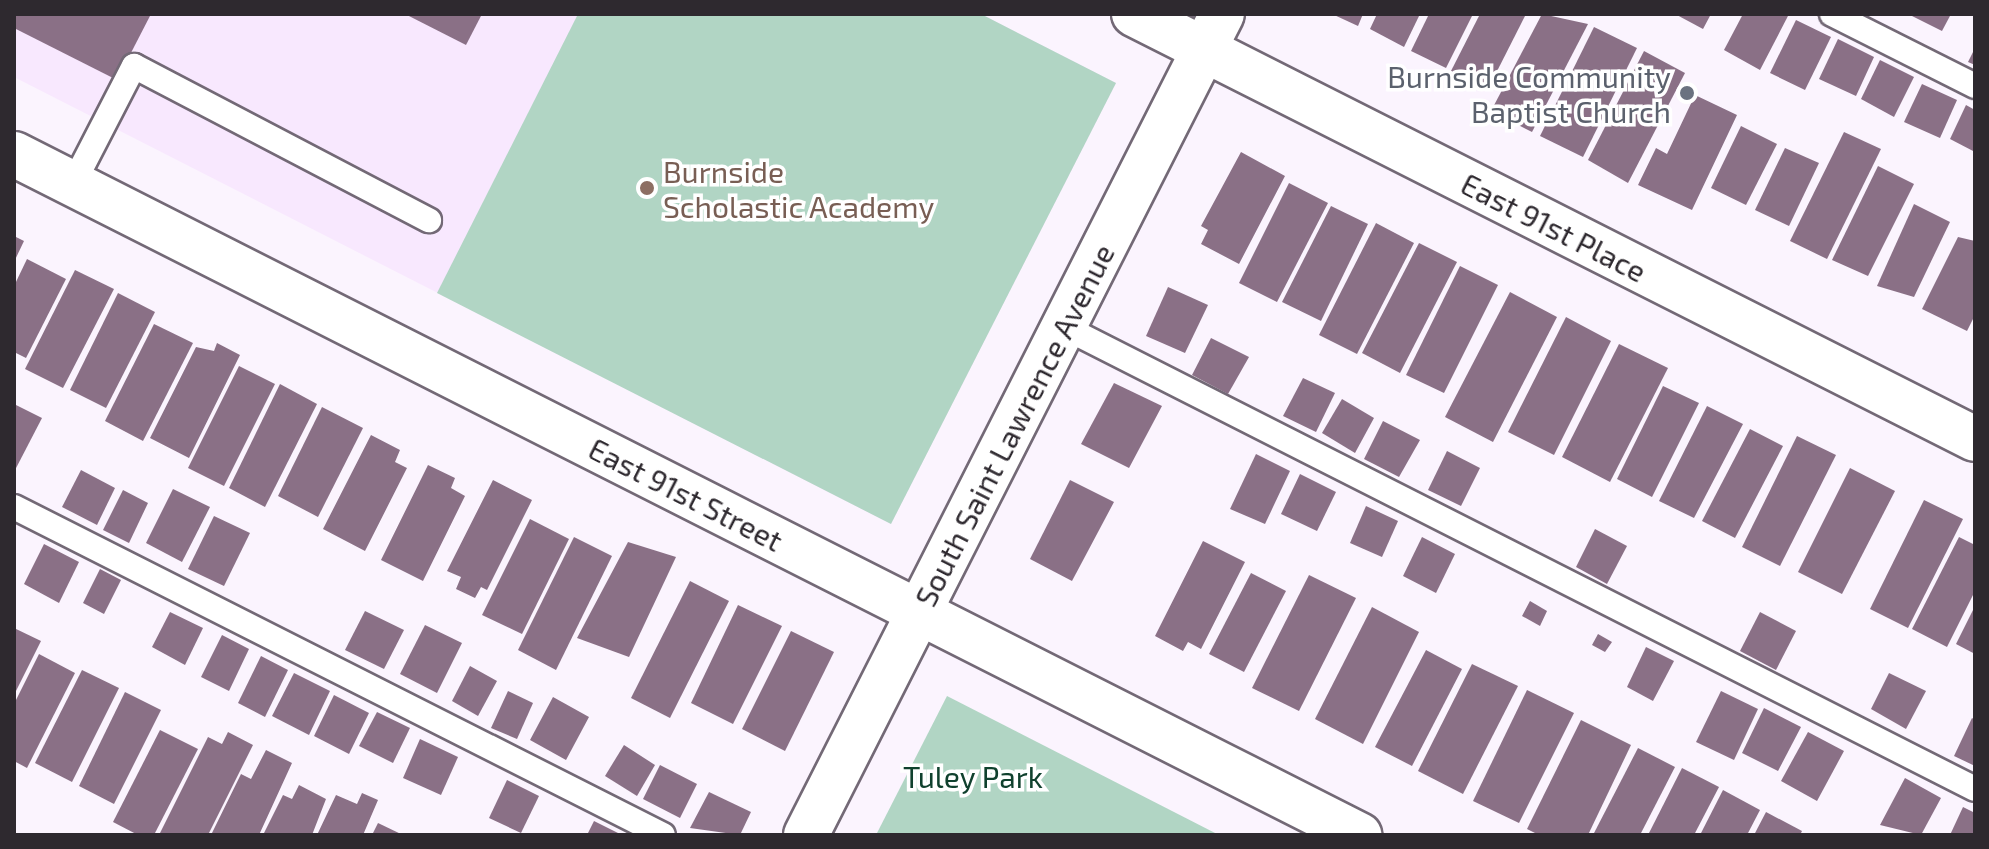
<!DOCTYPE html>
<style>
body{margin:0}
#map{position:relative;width:1989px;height:849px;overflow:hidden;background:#fbf4fe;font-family:"Exo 2",sans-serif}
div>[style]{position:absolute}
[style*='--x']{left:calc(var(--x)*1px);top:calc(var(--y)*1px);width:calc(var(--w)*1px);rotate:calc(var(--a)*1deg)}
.built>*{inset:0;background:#f8e8fe}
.green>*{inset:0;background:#b1d5c4}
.building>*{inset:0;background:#8a7086}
.roads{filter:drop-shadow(2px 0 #736976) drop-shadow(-2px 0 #736976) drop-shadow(0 2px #736976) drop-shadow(0 -2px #736976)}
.service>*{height:24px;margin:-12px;padding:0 12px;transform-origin:12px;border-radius:12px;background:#fff}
.minor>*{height:44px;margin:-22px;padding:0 22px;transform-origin:22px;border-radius:22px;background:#fff}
.dots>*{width:22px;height:22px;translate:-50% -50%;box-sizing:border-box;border:4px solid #fff;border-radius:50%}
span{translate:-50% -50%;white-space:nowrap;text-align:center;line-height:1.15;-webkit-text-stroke:7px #fff;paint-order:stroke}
.worship-label{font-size:30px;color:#5b616d}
.right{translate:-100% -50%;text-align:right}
.education-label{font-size:30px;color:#785e54}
.left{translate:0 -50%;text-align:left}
.street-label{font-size:30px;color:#2e292f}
.park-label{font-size:30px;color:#10412e}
.frame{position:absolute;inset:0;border:16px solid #2e292f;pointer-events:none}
</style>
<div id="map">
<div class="built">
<div style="clip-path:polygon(14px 14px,981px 14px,1116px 83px,891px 524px,14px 77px)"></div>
</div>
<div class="green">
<div style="clip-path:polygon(578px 14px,981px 14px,1116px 83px,891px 524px,437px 293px)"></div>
<div style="clip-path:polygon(947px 696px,1219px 835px,876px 835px)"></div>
</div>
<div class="building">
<div style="clip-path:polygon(14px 14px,151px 14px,117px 80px,14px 28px)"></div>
<div style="clip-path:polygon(405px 14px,482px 14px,466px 45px)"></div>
<div style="clip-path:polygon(1332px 14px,1363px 14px,1358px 26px)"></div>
<div style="clip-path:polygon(1377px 14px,1420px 14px,1404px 47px,1370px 29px)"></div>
<div style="clip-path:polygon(1429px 14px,1473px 14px,1446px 68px,1411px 51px)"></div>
<div style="clip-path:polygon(1480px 14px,1526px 14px,1488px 89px,1451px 71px)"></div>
<div style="clip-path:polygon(1542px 14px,1588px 24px,1532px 132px,1491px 111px)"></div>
<div style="clip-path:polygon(1675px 14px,1711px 14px,1703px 29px)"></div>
<div style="clip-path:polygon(1743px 14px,1789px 14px,1760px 70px,1724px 50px)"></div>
<div style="clip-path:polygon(1908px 14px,1951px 14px,1942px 31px)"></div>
<div style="clip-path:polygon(1796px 20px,1831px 37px,1805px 90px,1770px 73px)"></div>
<div style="clip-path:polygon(1594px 27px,1637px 48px,1583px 157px,1540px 136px)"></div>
<div style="clip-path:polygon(1838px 39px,1874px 57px,1856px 96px,1819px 79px)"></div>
<div style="clip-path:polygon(1975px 48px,1975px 65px,1968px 62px)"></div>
<div style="clip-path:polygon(1644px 51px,1685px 73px,1628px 183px,1588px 160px)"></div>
<div style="clip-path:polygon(1880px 60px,1914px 77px,1894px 117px,1861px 99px)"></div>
<div style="clip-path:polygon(1922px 84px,1957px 100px,1940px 138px,1904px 122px)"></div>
<div style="clip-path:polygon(1695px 95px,1737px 115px,1692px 210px,1638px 185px,1656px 148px,1667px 154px)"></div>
<div style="clip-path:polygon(1966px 105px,1975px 110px,1975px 152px,1950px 139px)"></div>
<div style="clip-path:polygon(1741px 126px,1777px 144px,1746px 205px,1711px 188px)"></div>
<div style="clip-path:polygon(1844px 132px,1881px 149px,1827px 259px,1790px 241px)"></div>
<div style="clip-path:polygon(1785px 148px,1819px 163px,1789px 226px,1755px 210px)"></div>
<div style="clip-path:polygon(1241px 152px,1285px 176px,1239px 264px,1201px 244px,1208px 230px,1201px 226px)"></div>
<div style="clip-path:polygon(1878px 166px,1914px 184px,1868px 276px,1832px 260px)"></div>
<div style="clip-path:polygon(1289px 183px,1328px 203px,1277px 302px,1239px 283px)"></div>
<div style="clip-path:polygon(1914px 204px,1950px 222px,1914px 297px,1877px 286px)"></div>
<div style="clip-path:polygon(1331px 206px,1368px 224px,1321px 321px,1282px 302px)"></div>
<div style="clip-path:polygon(1376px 223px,1414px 243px,1357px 354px,1319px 335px)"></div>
<div style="clip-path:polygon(14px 236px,24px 241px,14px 262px)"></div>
<div style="clip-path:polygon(1958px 237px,1975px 241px,1975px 315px,1967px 331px,1922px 309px)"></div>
<div style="clip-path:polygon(1419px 243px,1457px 262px,1400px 373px,1362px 353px)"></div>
<div style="clip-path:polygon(27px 259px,66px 279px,26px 358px,14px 352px,14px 286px)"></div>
<div style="clip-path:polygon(1460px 266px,1498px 285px,1444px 393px,1406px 375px)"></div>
<div style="clip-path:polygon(75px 270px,114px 289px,63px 388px,25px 369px)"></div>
<div style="clip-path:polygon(1168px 287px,1208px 305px,1185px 353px,1146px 336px)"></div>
<div style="clip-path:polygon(1510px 292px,1557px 317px,1493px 442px,1445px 417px)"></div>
<div style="clip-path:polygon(118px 293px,155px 312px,106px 408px,70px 390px)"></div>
<div style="clip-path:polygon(1566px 317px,1611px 341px,1554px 455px,1508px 432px)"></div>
<div style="clip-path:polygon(154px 324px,193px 343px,143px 441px,105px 421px)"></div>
<div style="clip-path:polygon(1211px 338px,1249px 357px,1228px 394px,1192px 375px)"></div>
<div style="clip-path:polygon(217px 343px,240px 355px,189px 458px,150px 438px,196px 347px,214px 351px)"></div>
<div style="clip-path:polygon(1619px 344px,1668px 368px,1610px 482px,1562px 457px)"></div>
<div style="clip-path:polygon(239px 366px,275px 384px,224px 486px,188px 468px)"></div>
<div style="clip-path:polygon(1303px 378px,1335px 393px,1316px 432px,1283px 416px)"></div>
<div style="clip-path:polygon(1114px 383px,1162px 406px,1129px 468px,1081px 444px)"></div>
<div style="clip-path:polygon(280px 384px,317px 404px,265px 507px,229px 488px)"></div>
<div style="clip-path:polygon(1663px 386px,1699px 403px,1652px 497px,1617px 479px)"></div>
<div style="clip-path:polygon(1342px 399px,1374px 418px,1355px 453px,1322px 433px)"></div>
<div style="clip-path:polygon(14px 404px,42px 418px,14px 472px)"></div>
<div style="clip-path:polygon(1707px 406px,1743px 424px,1694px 518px,1659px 501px)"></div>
<div style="clip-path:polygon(322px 407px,363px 428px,318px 517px,278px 496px)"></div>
<div style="clip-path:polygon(1383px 421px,1420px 440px,1399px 477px,1364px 459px)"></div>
<div style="clip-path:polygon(1750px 429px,1783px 446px,1735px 538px,1702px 521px)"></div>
<div style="clip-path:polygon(371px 435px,400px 450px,395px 462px,407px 468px,365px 551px,323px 529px)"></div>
<div style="clip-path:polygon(1797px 436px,1836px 455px,1780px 566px,1742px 547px)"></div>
<div style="clip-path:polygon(1447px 451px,1480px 468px,1461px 506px,1428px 490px)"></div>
<div style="clip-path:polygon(1256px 454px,1290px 471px,1265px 524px,1230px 509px)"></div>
<div style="clip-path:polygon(428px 465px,455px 478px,451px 488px,465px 496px,423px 581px,381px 560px)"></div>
<div style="clip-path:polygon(1850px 468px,1895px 491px,1842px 594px,1798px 572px)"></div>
<div style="clip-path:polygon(81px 470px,115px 488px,97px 525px,62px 507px)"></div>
<div style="clip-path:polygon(1300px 474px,1336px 492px,1317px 531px,1281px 514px)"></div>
<div style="clip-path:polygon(493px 480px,532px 500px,487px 590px,481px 587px,475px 598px,456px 589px,461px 577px,447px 571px)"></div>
<div style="clip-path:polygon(1070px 480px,1114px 502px,1072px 581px,1030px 559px)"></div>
<div style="clip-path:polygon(173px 489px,210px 507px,182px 562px,146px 543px)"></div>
<div style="clip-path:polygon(123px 490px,148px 503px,129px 543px,103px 530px)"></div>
<div style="clip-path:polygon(1924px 500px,1963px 519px,1908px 628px,1870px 609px)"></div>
<div style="clip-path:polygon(1366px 506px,1398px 521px,1382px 557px,1350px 543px)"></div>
<div style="clip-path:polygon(214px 516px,250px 533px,224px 586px,188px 569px)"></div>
<div style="clip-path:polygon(530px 519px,569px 539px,522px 634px,482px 615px)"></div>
<div style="clip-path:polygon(1595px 529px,1627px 546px,1607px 584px,1576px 567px)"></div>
<div style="clip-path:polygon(574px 537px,612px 556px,556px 670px,518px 650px)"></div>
<div style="clip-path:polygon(1422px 537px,1455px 554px,1436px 593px,1403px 576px)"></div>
<div style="clip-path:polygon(1959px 537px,1975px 545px,1975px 591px,1947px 647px,1912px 629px)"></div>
<div style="clip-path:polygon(1203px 541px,1245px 562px,1201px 649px,1188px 642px,1183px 651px,1155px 636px)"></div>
<div style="clip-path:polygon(628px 542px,676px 557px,629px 657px,577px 638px)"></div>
<div style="clip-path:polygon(44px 544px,79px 562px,59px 603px,24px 584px)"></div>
<div style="clip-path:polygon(100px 569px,121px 580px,104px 614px,83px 603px)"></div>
<div style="clip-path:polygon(1251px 573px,1286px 591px,1244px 672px,1209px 654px)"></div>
<div style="clip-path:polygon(1309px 575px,1356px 598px,1299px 711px,1252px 688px)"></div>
<div style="clip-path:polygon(690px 581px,729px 601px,670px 718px,631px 698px)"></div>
<div style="clip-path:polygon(1530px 601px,1547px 611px,1540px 626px,1522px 616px)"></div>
<div style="clip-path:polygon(738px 605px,782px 626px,733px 724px,691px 703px)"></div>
<div style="clip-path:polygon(1975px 606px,1975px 654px,1956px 644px)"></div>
<div style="clip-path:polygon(1372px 607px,1419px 632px,1363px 744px,1315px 719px)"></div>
<div style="clip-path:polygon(365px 611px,404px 630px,384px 669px,345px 650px)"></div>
<div style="clip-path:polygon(170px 612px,203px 628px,185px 665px,152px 647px)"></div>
<div style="clip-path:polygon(1760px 612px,1796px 631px,1776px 670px,1740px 651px)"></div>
<div style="clip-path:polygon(425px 625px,462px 643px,437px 693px,400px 674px)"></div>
<div style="clip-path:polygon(14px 628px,41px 641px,14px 695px)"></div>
<div style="clip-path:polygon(791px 631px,834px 652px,785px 751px,742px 729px)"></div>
<div style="clip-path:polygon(1598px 634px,1612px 642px,1605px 652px,1592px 645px)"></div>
<div style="clip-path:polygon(222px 635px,249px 649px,229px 691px,201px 677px)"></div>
<div style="clip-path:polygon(1646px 647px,1674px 661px,1653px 701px,1627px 687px)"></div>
<div style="clip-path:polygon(1426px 650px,1462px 669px,1412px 766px,1375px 747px)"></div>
<div style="clip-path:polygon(39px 654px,75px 673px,27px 768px,14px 761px,14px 704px)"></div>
<div style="clip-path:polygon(261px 656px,288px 670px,265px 717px,238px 703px)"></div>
<div style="clip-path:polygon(1472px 664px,1518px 686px,1463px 794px,1418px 771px)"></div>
<div style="clip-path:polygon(470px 666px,497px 681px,478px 716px,452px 701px)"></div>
<div style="clip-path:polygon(82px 670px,119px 688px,72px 782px,35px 763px)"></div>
<div style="clip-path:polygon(294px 673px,330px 691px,309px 735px,272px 716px)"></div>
<div style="clip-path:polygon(1889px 673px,1926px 691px,1906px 729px,1871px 709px)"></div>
<div style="clip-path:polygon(1527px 690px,1574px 713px,1519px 823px,1473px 801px)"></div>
<div style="clip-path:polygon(508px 691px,533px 703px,517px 739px,491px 728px)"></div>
<div style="clip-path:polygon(1721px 691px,1758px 709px,1734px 760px,1696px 742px)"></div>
<div style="clip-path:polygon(125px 692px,161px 710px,114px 804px,79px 786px)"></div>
<div style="clip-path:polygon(334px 695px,369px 713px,349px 754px,314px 736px)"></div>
<div style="clip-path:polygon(553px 697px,589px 717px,566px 760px,530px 740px)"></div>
<div style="clip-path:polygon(1764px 708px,1801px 727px,1778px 771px,1742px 753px)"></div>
<div style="clip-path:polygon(377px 712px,410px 728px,393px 763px,359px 746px)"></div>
<div style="clip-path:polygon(1972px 718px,1975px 720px,1975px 766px,1954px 756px)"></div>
<div style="clip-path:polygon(1581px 720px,1631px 745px,1588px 835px,1539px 835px,1527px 829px)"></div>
<div style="clip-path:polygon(160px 730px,198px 749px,154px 835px,138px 835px,113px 822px)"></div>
<div style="clip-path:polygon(228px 732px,253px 745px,208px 835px,159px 835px,208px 737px,222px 744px)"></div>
<div style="clip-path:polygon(1808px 732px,1844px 751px,1817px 801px,1781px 781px)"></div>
<div style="clip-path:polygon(420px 739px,458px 757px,441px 795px,403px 778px)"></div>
<div style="clip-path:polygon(624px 745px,655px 765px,637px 796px,605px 776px)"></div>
<div style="clip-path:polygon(1638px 748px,1675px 767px,1640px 835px,1593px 835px)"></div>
<div style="clip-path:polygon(266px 750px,292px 763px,259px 835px,211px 835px,241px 774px,251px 779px)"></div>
<div style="clip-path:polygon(660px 765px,697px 784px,680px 818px,643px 799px)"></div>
<div style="clip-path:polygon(1682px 768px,1719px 787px,1694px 835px,1648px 835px)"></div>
<div style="clip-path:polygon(1905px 778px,1941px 798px,1921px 835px,1880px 825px)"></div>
<div style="clip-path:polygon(507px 780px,539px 796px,521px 833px,489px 818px)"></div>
<div style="clip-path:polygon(299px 785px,326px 799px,312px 835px,263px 835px,283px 795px,292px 799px)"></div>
<div style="clip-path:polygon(1723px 790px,1760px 810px,1747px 835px,1700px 835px)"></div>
<div style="clip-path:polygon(709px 792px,751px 812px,740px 835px,690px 828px)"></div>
<div style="clip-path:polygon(362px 793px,378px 800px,363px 835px,317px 835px,336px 795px,357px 804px)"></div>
<div style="clip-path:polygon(1963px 807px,1975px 813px,1975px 835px,1950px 835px)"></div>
<div style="clip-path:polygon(1766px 812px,1802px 831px,1800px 835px,1754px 835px)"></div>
<div style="clip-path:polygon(594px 821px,622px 835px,587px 835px)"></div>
<div style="clip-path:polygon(378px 823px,403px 835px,372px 835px)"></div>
</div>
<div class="roads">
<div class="service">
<div style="--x:1832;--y:14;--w:160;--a:26.7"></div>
<div style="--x:73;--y:184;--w:133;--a:-62.7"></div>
<div style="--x:134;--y:66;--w:333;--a:27.6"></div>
<div style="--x:1064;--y:327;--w:1021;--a:26.89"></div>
<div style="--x:14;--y:507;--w:727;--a:26.81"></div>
</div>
<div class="minor">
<div style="--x:1134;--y:14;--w:942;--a:26.81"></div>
<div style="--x:14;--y:154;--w:1508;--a:26.85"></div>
<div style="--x:806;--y:835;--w:920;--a:-63.13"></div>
</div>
</div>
<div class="dots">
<div style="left:1687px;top:93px;background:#6b7280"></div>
<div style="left:647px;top:188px;background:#8d6e63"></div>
</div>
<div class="worship-label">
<span class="right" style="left:1671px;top:93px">Burnside Community<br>Baptist Church</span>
</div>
<div class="education-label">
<span class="left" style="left:663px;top:188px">Burnside<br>Scholastic Academy</span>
</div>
<div class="street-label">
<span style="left:1554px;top:227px;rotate:27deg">East 91st Place</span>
<span style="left:1014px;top:425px;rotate:-63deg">South Saint Lawrence Avenue</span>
<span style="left:686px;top:494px;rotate:27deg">East 91st Street</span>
</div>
<div class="park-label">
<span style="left:973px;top:776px">Tuley Park</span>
</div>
<div class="frame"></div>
</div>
